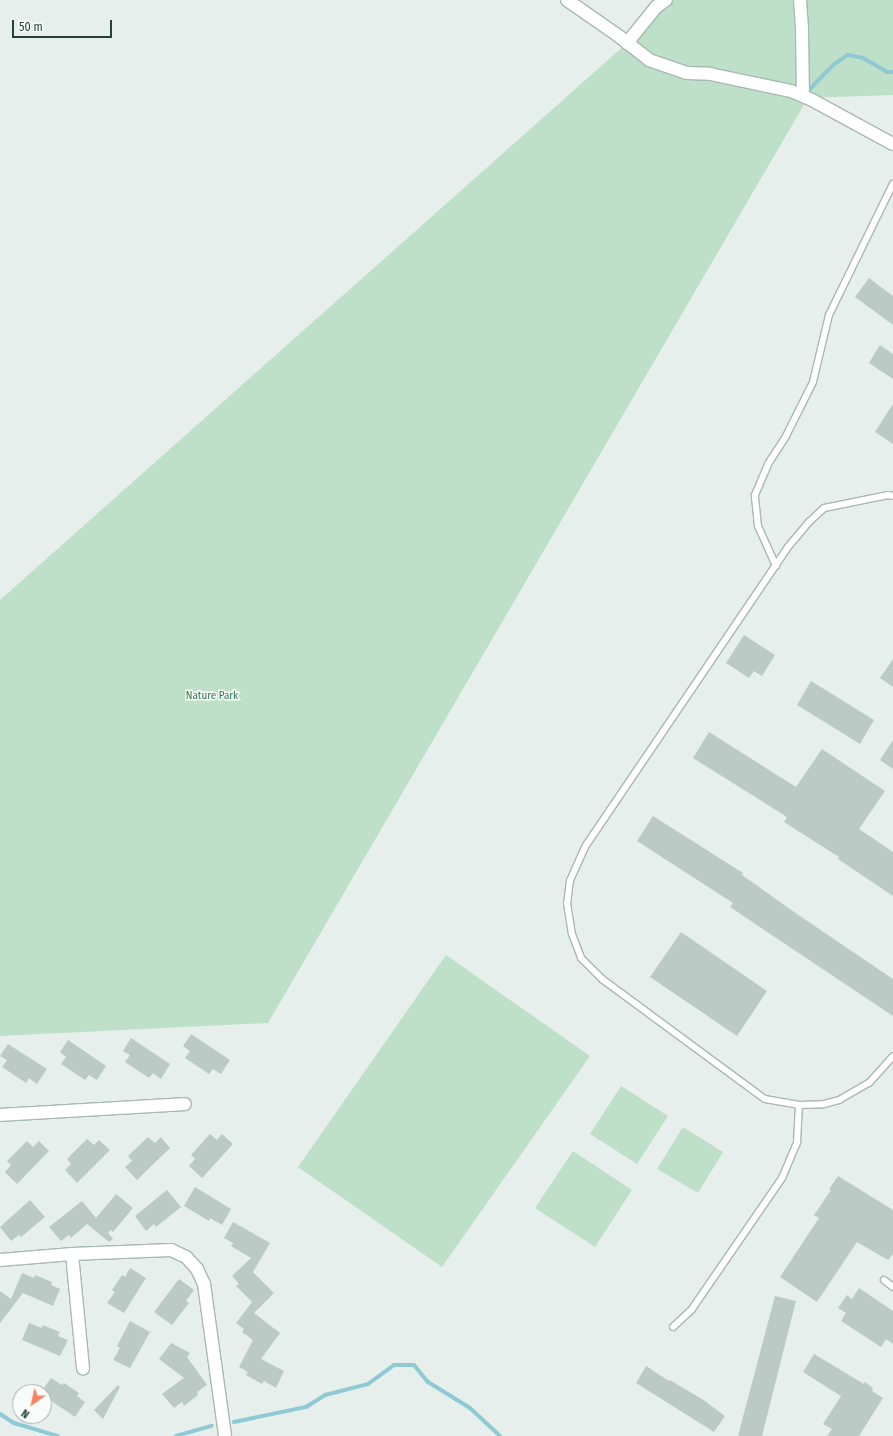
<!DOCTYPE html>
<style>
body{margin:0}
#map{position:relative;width:893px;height:1436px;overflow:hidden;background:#e6efeb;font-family:"Fira Sans Condensed",sans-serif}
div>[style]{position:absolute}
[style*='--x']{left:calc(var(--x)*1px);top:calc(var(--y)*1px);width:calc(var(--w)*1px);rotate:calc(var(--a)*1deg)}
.green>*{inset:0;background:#bfe0c8}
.stream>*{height:4px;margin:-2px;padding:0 2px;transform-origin:2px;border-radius:2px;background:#8ec9d4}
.building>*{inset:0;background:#bbcac4}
.roads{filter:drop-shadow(1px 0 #a8b8b2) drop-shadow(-1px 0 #a8b8b2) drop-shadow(0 1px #a8b8b2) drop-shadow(0 -1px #a8b8b2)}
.service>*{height:6px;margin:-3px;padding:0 3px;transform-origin:3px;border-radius:3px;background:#fff}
.minor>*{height:12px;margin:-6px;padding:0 6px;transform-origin:6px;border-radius:6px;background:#fff}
span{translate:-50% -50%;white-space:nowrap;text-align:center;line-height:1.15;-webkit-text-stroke:3px #f7fbf9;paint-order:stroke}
.park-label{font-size:11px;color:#2d7a4b}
.north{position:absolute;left:12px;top:1384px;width:40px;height:40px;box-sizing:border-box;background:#f7fbf9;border:1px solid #a3b1ad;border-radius:50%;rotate:214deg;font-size:11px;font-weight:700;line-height:16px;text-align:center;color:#24423a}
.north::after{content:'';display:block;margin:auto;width:14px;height:18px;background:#f4845f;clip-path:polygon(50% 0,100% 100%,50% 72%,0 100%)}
.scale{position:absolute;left:12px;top:20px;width:100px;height:18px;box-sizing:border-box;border:2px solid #24423a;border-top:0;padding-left:5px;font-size:12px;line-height:14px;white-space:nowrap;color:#24423a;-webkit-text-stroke:3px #f7fbf9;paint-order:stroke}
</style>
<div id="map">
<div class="green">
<div style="clip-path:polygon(664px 0,893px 0,893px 95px,808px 98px,268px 1023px,0 1036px,0 600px,627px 43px)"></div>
<div style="clip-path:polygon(446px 955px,590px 1056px,442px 1267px,298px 1167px)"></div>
<div style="clip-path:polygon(621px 1086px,668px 1116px,637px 1164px,590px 1134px)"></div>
<div style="clip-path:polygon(683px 1127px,723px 1152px,698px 1193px,657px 1169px)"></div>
<div style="clip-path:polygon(573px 1151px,632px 1190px,595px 1247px,535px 1208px)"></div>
</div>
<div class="stream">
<div style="--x:807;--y:92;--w:37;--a:-46"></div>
<div style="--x:833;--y:65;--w:18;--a:-34"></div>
<div style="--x:848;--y:55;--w:15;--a:11"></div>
<div style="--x:863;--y:58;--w:28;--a:30"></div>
<div style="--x:887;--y:72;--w:6;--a:0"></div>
<div style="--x:0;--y:1414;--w:17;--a:33"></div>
<div style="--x:14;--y:1423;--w:46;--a:16.5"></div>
<div style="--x:234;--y:1422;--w:74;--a:-11.8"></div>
<div style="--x:306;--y:1407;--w:22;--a:-32"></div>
<div style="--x:325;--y:1395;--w:44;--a:-14.3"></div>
<div style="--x:368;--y:1384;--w:32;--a:-36"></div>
<div style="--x:394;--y:1365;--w:20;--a:0"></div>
<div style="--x:414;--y:1365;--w:22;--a:51"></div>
<div style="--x:428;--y:1382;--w:49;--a:31.8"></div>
<div style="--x:470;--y:1408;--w:41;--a:43"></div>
<div style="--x:176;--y:1436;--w:37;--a:-16"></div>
</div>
<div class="building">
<div style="clip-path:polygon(869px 278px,893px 296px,893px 325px,855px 297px)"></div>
<div style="clip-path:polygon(880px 345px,893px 354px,893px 379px,869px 363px)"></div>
<div style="clip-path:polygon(893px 404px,893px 444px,875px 432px)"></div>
<div style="clip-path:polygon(744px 635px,775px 655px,762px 676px,754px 671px,749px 678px,726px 663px)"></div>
<div style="clip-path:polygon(893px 659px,893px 687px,880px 678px)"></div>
<div style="clip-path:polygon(811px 681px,874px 720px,860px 744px,797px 705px)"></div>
<div style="clip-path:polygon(709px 732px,796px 787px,822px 749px,885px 791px,859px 829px,893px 852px,893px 896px,838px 859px,839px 857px,784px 822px,787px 817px,693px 758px)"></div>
<div style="clip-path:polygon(893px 740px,893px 769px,880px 760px)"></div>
<div style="clip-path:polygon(653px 816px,743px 873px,742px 875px,797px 914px,893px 979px,893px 1016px,730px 907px,733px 903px,637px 841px)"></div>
<div style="clip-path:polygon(681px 932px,767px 991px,737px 1036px,650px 977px)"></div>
<div style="clip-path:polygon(191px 1034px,230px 1060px,221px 1074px,213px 1069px,209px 1074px,185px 1058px,190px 1051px,183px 1046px)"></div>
<div style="clip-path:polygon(131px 1038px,170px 1064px,161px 1079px,153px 1073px,149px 1078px,125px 1062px,130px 1055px,123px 1051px)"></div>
<div style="clip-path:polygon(68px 1040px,106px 1066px,97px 1080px,89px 1075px,85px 1080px,61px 1064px,66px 1057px,60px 1052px)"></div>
<div style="clip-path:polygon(8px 1044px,47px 1069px,37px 1084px,29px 1078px,26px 1083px,2px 1067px,7px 1060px,0 1056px)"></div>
<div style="clip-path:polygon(210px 1134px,217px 1140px,222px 1134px,233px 1144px,202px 1178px,189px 1166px,195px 1159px,191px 1155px)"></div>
<div style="clip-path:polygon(148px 1137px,155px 1143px,161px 1137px,170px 1148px,137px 1180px,125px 1167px,132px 1161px,128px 1156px)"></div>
<div style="clip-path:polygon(87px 1139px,94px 1145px,99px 1140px,110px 1150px,77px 1183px,65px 1170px,71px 1164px,67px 1159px)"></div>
<div style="clip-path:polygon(27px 1141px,33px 1147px,39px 1141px,49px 1151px,17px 1184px,5px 1172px,11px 1165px,7px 1161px)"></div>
<div style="clip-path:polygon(838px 1176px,893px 1210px,893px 1254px,888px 1260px,857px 1242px,817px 1302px,780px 1277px,819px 1218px,814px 1215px,831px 1190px,829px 1189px)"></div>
<div style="clip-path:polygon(195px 1187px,231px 1209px,222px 1225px,210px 1218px,209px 1221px,184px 1206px)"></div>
<div style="clip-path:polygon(167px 1190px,181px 1207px,156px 1227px,154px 1224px,146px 1231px,135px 1216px)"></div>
<div style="clip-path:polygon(116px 1194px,133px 1208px,113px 1232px,110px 1230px,108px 1233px,113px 1239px,109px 1242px,87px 1224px,71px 1238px,69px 1235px,61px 1241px,49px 1227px,82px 1201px,96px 1218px)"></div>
<div style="clip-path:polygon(30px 1200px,45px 1217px,21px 1237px,19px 1235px,11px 1241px,0 1227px)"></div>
<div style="clip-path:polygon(233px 1222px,270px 1243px,253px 1272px,274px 1293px,254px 1313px,280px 1333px,261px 1359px,284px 1371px,276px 1388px,264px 1381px,262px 1384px,246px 1375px,248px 1372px,239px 1367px,253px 1340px,242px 1332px,244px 1329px,236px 1323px,252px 1302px,236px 1286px,239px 1284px,232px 1276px,251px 1258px,231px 1246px,233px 1243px,224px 1238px)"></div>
<div style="clip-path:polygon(130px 1268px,146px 1278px,124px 1313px,107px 1303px,115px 1292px,112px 1290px,122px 1275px,125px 1277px)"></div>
<div style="clip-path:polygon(22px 1273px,34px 1278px,35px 1275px,52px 1282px,51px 1285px,60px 1289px,53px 1306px,23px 1293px,0 1323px,0 1291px,11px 1299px)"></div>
<div style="clip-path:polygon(179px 1279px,194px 1290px,186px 1301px,189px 1303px,172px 1325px,154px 1312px)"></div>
<div style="clip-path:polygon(859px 1288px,893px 1311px,893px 1344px,886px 1339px,881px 1347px,841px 1321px,846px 1313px,838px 1308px,847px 1295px,852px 1299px)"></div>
<div style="clip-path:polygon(775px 1296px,796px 1301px,762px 1436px,738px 1436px)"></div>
<div style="clip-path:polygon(130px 1321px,150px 1332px,130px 1368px,113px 1360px,120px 1348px,117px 1346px)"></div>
<div style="clip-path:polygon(29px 1323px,42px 1328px,43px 1325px,60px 1332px,58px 1336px,68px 1340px,60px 1356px,22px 1340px)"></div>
<div style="clip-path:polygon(171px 1343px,190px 1353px,187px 1357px,207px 1385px,197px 1392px,198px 1395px,184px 1406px,182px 1402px,174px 1408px,162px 1394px,184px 1378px,159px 1359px)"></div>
<div style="clip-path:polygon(814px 1354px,864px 1384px,865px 1382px,873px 1388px,872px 1391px,883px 1398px,859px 1436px,827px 1436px,832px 1429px,823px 1424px,841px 1396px,803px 1372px)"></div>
<div style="clip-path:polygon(646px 1366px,669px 1381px,670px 1380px,705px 1401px,725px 1416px,714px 1432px,636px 1383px)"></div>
<div style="clip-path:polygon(51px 1378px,62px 1385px,64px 1383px,79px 1393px,77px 1396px,85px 1402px,75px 1417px,44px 1396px,44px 1392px,41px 1392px)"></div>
<div style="clip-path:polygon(118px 1385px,120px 1387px,103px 1419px,94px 1410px)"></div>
</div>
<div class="roads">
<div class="service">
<div style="--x:893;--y:496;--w:5;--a:-169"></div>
<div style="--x:888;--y:495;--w:65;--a:168.5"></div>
<div style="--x:824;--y:508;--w:21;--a:137"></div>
<div style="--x:809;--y:522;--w:33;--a:130"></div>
<div style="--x:788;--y:547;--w:362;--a:124.1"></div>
<div style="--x:585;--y:847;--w:36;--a:114"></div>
<div style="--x:570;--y:880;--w:23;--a:97"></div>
<div style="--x:567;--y:903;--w:31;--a:81"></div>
<div style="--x:572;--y:934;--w:26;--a:69"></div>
<div style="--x:581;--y:958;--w:30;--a:45"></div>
<div style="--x:602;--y:979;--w:202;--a:36.4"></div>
<div style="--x:765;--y:1099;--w:35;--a:10"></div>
<div style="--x:799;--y:1105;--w:25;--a:-2"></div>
<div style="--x:824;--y:1104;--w:16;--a:-15"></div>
<div style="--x:839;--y:1100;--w:34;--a:-30"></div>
<div style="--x:869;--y:1083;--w:36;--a:-48"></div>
<div style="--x:776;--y:566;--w:44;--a:-114.2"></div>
<div style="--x:758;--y:526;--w:31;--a:-96"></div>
<div style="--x:755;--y:495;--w:34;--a:-67"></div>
<div style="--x:768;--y:464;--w:33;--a:-57"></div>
<div style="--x:786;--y:436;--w:60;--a:-63.4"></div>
<div style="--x:813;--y:382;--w:69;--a:-76.6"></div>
<div style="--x:829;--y:315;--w:146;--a:-64"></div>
<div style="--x:884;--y:1280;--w:11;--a:38"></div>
<div style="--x:673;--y:1327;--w:26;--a:-43"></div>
<div style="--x:692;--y:1309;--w:159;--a:-55.5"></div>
<div style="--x:782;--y:1178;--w:39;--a:-67"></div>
<div style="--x:797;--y:1142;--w:37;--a:-87"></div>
</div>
<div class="minor">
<div style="--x:567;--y:0;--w:65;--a:34.9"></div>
<div style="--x:620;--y:37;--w:37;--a:38"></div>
<div style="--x:649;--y:60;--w:40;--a:18.9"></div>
<div style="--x:687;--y:73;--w:23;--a:2"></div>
<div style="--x:710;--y:74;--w:83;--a:11.9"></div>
<div style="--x:791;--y:91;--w:23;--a:23"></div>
<div style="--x:812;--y:100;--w:92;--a:28.5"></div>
<div style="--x:800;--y:0;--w:28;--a:86"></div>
<div style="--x:802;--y:28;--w:68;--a:89.2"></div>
<div style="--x:627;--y:43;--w:46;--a:-51.1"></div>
<div style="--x:656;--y:7;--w:12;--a:-35"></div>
<div style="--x:0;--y:1115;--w:185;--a:-3.4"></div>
<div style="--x:72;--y:1254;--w:115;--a:84.5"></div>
<div style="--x:0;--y:1260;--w:72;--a:-4.8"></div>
<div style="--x:72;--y:1254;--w:99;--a:-2.3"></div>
<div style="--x:171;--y:1250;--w:17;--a:25"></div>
<div style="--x:186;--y:1257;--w:16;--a:47"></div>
<div style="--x:197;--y:1269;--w:17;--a:65"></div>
<div style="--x:204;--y:1284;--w:153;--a:82.1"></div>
</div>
</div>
<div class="park-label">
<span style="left:212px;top:696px">Nature Park</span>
</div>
<div class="north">N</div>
<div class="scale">50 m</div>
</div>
